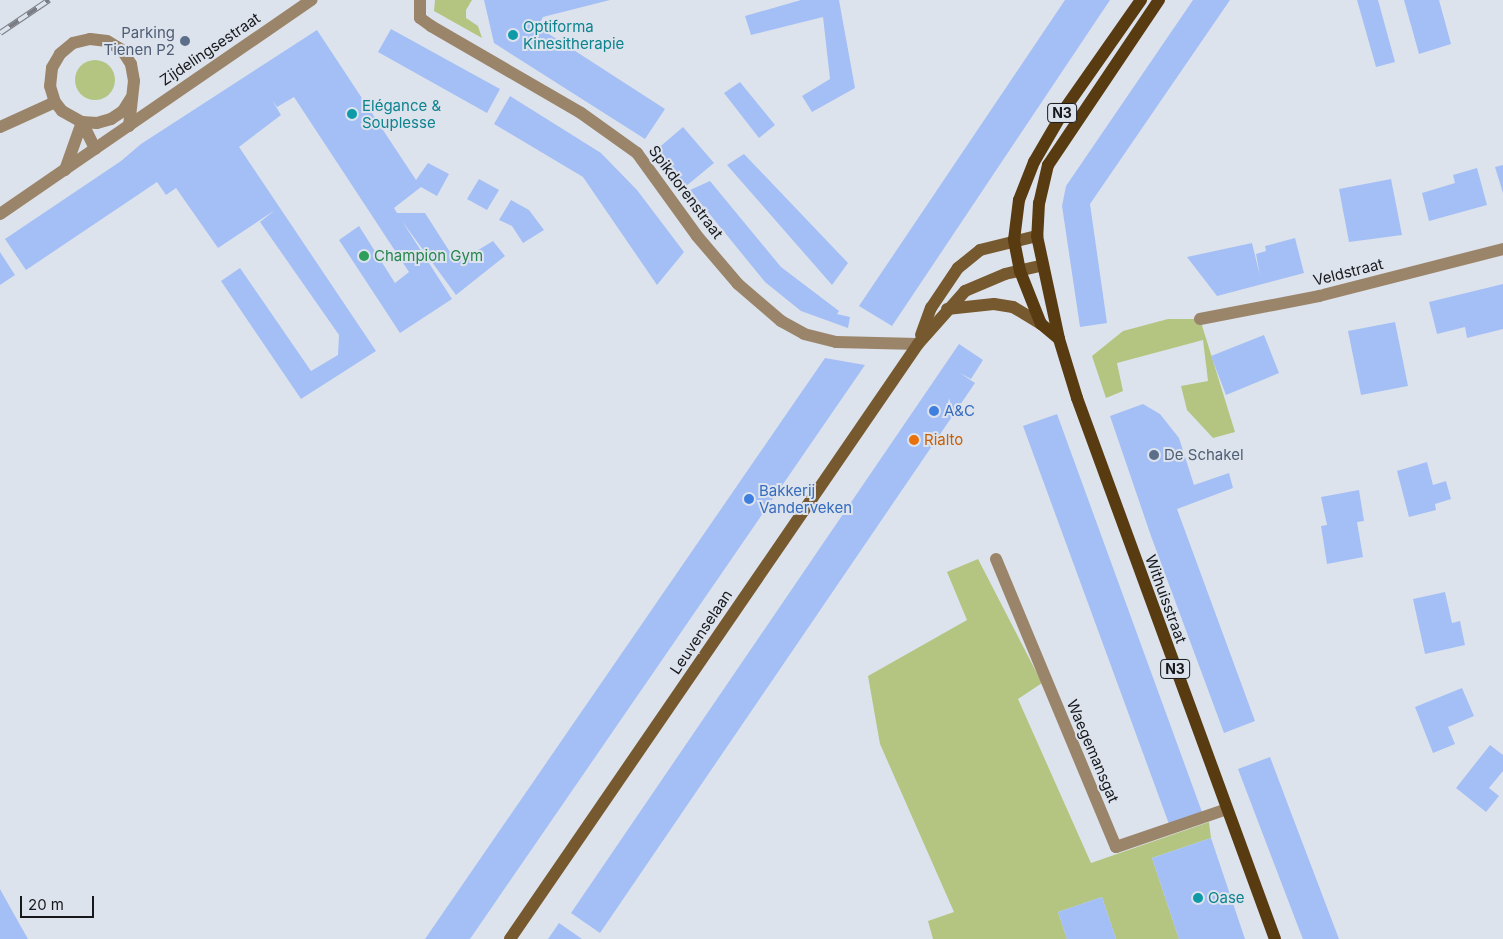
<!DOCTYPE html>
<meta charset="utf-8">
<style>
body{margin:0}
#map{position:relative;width:1503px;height:939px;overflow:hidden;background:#dde3ec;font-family:Inter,sans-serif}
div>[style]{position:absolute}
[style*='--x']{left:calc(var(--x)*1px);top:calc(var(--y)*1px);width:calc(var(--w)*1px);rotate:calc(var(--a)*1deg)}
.green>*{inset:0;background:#b4c582}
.round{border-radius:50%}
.building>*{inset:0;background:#a4bff5}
.lane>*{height:12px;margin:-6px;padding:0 6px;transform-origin:6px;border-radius:6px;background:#9b856a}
.street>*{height:12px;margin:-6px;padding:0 6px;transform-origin:6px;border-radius:6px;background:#9b856a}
.secondary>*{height:12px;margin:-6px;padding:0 6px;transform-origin:6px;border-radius:6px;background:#77592f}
.primary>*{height:12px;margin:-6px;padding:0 6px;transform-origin:6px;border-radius:6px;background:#583b10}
.rail>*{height:5.5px;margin-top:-2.75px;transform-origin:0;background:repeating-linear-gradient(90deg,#dde3ec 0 11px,#7a7d84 0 22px);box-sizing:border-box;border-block:1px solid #7a7d84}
.dots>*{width:14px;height:14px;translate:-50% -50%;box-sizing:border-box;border:2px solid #dde3ec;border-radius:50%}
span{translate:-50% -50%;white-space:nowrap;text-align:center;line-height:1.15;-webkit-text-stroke:4px #dde3ec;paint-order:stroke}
.shield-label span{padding:1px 4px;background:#dde3ec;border:1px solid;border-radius:4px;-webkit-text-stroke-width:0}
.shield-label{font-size:14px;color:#17181c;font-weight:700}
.culture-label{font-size:15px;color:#0d838f}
.left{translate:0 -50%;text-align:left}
.service-label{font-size:15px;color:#4e5e75}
.right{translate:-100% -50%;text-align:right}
.street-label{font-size:15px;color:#17181c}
.leisure-label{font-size:15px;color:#27864d}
.shop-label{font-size:15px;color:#366cbe}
.food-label{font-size:15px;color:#c56008}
.scale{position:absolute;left:20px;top:896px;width:74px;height:22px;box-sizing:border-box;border:2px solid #17181c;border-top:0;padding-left:6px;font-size:15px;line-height:18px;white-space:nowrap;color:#17181c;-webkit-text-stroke:4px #dde3ec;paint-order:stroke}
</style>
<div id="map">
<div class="green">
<div style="clip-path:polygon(435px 0,472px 0,466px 10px,466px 18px,478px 26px,482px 38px,434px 11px)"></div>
<div class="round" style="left:75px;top:60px;width:40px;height:40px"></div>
<div style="clip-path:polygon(1168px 319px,1200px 319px,1235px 432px,1213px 438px,1187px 410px,1181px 386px,1208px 381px,1203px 340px,1117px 363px,1123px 391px,1106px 398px,1092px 356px,1123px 331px)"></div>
<div style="clip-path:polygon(978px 559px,1042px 683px,1018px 699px,1091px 863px,1209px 822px,1211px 838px,1152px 858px,1179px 939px,1116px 939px,1102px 897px,1058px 912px,1067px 939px,933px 939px,928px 921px,954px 912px,880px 744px,868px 676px,967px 620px,947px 572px)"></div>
</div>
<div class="building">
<div style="clip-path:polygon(484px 0,610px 0,543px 17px,538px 27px,665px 109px,645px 139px,494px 43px)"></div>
<div style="clip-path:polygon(801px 0,839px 0,855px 88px,812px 112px,802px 96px,830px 79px,823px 17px,751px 35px,745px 16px)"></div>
<div style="clip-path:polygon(1065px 0,1110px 0,892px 326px,859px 306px)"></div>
<div style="clip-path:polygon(1193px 0,1230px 0,1090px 204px,1107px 323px,1080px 327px,1062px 206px,1066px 186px)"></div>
<div style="clip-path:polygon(1357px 0,1378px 0,1395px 62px,1376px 67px)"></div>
<div style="clip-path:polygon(1404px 0,1439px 0,1451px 44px,1419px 54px)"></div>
<div style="clip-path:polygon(391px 29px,500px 89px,487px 113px,378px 52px)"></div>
<div style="clip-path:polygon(317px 30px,416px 180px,428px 163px,449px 174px,437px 196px,421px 187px,394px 208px,397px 213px,425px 213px,457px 263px,493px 241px,505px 256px,456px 295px,402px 221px,452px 299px,400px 333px,339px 240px,359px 226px,395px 283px,409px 272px,294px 97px,277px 107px,272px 100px,281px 115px,239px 147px,376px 351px,301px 399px,221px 281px,240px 268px,311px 371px,338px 355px,339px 335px,260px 222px,275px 210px,218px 248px,176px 188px,166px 195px,157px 182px,26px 270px,5px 239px,121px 161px,141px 144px)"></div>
<div style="clip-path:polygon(740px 82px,775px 125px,759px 138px,724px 93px)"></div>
<div style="clip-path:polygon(510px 96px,601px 153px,637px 190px,684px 252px,657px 285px,583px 177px,494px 124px)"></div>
<div style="clip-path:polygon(683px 127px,714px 163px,685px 187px,655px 151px)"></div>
<div style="clip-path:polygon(744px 154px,848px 263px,832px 285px,727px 165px)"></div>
<div style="clip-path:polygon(1503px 165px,1503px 193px,1495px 167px)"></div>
<div style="clip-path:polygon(1477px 168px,1487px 205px,1429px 221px,1422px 193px,1455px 183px,1453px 175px)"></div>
<div style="clip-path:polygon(479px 179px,499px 190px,487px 210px,467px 199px)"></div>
<div style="clip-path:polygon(1391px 179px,1402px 235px,1349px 242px,1339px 189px)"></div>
<div style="clip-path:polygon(710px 181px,781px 267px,839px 311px,837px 314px,850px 317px,848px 328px,801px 311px,765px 282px,690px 190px)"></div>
<div style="clip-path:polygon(511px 200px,529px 210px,544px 230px,523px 243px,512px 226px,499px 220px)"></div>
<div style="clip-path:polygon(1295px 238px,1304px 273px,1217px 296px,1187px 257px,1252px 243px,1260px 276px,1256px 254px,1266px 251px,1265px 246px)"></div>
<div style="clip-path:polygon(0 252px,15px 275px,0 285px)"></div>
<div style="clip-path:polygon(1503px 284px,1503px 329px,1467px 338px,1465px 327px,1437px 334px,1429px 302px)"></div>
<div style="clip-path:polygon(1395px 322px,1408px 386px,1361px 395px,1348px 331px)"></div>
<div style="clip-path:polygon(1264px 335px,1279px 373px,1226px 395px,1211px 356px)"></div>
<div style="clip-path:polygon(959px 344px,983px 360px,971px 379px,960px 373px,975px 383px,600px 933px,571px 913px)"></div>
<div style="clip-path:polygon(825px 358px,865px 365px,470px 939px,425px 939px)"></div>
<div style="clip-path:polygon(1143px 404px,1160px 414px,1179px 438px,1194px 485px,1229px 473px,1233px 488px,1177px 509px,1255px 721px,1224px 733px,1151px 536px,1110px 416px)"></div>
<div style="clip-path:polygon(1057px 414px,1202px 812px,1169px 824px,1023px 426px)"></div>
<div style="clip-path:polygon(1427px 462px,1433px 485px,1446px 481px,1451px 499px,1435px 504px,1436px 510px,1409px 517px,1397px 471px)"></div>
<div style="clip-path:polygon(1359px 490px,1364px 521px,1357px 522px,1363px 557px,1327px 564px,1321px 526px,1327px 525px,1321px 497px)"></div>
<div style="clip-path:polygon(1445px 592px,1452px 623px,1460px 621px,1465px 645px,1425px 654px,1413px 599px)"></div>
<div style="clip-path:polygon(1462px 688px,1474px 716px,1448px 727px,1455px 744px,1433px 753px,1415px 707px)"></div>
<div style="clip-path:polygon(1490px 745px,1503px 755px,1503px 771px,1489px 788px,1499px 796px,1486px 812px,1456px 788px)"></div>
<div style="clip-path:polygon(1270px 757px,1290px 810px,1339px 939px,1303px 939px,1299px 929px,1238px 769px)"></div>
<div style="clip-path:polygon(1211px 838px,1245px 939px,1179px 939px,1152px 858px)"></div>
<div style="clip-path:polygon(0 889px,15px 916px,28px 939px,0 939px)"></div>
<div style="clip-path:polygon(1102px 897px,1116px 939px,1067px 939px,1058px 912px)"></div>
<div style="clip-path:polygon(559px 923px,582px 939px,548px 939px)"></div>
</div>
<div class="lane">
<div style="--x:82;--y:122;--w:30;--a:64"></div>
<div style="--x:129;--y:126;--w:45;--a:-83.7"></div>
<div style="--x:134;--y:81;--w:17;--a:-100"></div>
<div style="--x:131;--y:64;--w:17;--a:-123"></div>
<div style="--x:122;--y:50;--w:17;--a:-149"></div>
<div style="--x:107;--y:41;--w:17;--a:-173"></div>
<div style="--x:90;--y:39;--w:17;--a:167"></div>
<div style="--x:73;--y:43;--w:17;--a:140"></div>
<div style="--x:60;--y:54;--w:16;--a:120"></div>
<div style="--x:52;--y:68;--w:18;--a:96"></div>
<div style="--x:50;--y:86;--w:17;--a:73"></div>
<div style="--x:55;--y:102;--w:11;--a:52"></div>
<div style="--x:62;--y:111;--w:23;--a:29"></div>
<div style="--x:82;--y:122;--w:15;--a:4"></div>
<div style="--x:97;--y:123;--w:15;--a:-16"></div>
<div style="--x:111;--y:119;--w:14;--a:-34"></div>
<div style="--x:123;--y:111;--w:15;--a:-58"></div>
<div style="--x:0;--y:127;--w:60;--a:-24.4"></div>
<div style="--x:65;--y:170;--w:51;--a:-70.5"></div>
<div style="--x:996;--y:559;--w:312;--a:67.4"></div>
<div style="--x:1116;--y:847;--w:117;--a:-18.9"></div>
</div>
<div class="street">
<div style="--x:420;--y:0;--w:18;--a:90"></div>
<div style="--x:420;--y:18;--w:14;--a:36"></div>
<div style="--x:431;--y:26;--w:173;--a:30.1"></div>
<div style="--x:581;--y:113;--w:69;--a:35.5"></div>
<div style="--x:637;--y:153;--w:102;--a:54.1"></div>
<div style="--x:697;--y:236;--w:63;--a:49.5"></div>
<div style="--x:738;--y:284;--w:57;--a:40.7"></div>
<div style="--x:781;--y:321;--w:26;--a:29"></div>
<div style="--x:804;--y:334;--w:33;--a:14"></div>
<div style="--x:836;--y:342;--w:82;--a:1.4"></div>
<div style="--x:0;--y:214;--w:378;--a:-34.5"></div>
<div style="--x:1200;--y:319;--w:121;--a:-10.9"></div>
<div style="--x:1319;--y:296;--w:190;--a:-14.3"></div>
</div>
<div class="secondary">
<div style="--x:947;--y:309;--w:47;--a:-6.1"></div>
<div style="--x:994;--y:304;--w:19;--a:9"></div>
<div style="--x:1013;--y:307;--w:33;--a:31"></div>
<div style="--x:921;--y:335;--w:29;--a:-70"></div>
<div style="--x:931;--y:308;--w:48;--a:-56"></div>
<div style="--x:958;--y:268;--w:28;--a:-39"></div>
<div style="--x:980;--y:250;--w:59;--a:-13.8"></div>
<div style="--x:510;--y:939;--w:721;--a:-55.56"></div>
<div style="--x:918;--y:344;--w:71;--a:-48.4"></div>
<div style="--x:965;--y:291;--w:43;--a:-23"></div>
<div style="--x:1005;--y:274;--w:39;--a:-13"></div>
</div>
<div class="primary">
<div style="--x:1159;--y:0;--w:199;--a:123.9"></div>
<div style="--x:1048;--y:165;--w:39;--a:103"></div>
<div style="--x:1039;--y:203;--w:33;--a:93"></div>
<div style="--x:1037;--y:236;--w:105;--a:77.9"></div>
<div style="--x:1059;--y:339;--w:62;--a:73"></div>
<div style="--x:1077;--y:398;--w:576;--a:69.9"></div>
<div style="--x:1059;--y:339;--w:23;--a:-140"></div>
<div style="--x:1041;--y:324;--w:57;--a:-111.6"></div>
<div style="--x:1020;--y:271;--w:32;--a:-101"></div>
<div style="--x:1014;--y:240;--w:40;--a:-82.9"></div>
<div style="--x:1019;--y:200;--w:41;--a:-68.5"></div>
<div style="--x:1034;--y:162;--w:64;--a:-59.8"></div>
<div style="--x:1066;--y:107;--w:131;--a:-55"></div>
</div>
<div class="rail">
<div style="--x:0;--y:33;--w:59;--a:-34"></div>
</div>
<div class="dots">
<div style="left:513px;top:35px;background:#0f9aa8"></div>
<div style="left:185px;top:41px;background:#5c6f8a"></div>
<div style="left:352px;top:114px;background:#0f9aa8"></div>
<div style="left:364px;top:256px;background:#2e9e5b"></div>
<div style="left:934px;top:411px;background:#3f7fe0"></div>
<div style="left:914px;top:440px;background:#e8710a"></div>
<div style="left:1154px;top:455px;background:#5c6f8a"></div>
<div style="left:749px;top:499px;background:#3f7fe0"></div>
<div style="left:1198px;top:898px;background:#0f9aa8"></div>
</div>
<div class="shield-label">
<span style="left:1062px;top:113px">N3</span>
<span style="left:1175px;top:669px">N3</span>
</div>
<div class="culture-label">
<span class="left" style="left:523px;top:35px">Optiforma<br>Kinesitherapie</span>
<span class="left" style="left:362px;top:114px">Elégance &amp;<br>Souplesse</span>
<span class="left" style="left:1208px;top:898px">Oase</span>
</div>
<div class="service-label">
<span class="right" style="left:175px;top:41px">Parking<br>Tienen P2</span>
<span class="left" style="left:1164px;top:455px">De Schakel</span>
</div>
<div class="street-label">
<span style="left:210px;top:49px;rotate:-34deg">Zijdelingsestraat</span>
<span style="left:686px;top:192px;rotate:53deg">Spikdorenstraat</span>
<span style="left:1348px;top:272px;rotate:-14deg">Veldstraat</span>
<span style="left:1166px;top:599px;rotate:70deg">Withuisstraat</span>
<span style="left:701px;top:632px;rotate:-56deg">Leuvenselaan</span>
<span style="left:1093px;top:751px;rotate:67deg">Waegemansgat</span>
</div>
<div class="leisure-label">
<span class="left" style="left:374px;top:256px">Champion Gym</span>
</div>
<div class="shop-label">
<span class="left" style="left:944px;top:411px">A&amp;C</span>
<span class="left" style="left:759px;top:499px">Bakkerij<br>Vanderveken</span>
</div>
<div class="food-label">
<span class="left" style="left:924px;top:440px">Rialto</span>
</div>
<div class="scale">20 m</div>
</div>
